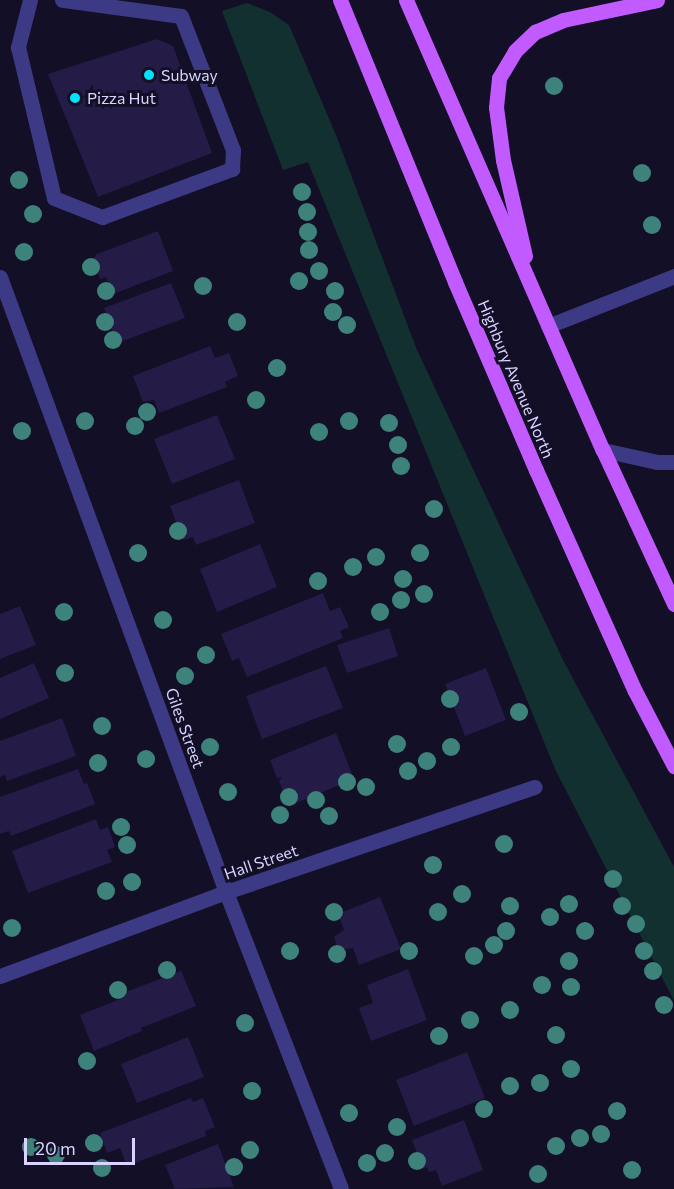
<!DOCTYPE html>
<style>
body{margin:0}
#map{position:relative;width:674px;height:1189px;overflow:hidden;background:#130f26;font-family:Commissioner,sans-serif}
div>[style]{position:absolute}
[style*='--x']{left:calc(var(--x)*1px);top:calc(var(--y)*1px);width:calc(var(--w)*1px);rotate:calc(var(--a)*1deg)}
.green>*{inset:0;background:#12302f}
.building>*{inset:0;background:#241b47}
.minor>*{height:15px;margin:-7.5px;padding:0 7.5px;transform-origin:7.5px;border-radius:7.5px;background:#3d3a85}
.major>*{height:15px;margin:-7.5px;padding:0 7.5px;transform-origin:7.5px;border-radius:7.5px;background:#c25bff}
.trees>*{width:18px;height:18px;margin:-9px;border-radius:50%;background:#3d827b}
.dots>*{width:16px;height:16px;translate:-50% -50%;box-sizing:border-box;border:3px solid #130f26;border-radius:50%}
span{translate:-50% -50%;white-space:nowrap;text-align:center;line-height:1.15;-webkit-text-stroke:6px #130f26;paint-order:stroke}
.poi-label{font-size:16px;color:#d9d4ff}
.left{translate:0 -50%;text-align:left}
.street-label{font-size:16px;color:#d9d4ff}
.scale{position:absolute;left:24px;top:1138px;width:111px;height:27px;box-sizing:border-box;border:3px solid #d9d4ff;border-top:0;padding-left:8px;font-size:18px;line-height:21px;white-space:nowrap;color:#d9d4ff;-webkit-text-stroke:4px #130f26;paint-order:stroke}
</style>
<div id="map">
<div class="green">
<div style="clip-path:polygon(247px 3px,270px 12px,289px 25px,336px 135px,417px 350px,563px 660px,674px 867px,674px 1001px,555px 769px,308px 162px,283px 170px,222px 11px)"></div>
</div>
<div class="building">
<div style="clip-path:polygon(157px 39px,173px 46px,212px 153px,98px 197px,48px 74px)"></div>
<div style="clip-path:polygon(158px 231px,173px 271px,113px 294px,106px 277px,100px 279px,93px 259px,97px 254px)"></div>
<div style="clip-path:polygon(171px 283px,185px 318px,117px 343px,104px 308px)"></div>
<div style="clip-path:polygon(210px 346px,215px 358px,229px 353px,238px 376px,225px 382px,227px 387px,159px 413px,154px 400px,143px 402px,133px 376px)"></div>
<div style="clip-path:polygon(217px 415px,235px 459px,172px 484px,154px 439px)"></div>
<div style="clip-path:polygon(239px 480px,255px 523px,196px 545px,193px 537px,183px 540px,170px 506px)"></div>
<div style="clip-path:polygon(260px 544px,277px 587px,217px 612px,200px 569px)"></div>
<div style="clip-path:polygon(323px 593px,330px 611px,340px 607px,349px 627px,340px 631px,343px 638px,247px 677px,239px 658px,232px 661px,221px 634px)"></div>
<div style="clip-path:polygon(20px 606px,36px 645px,0 659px,0 614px)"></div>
<div style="clip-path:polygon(389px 628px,398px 656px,347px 673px,337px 645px)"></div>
<div style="clip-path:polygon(34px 663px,49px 698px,0 719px,0 678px)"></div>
<div style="clip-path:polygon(326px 666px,343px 708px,262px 739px,246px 696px)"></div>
<div style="clip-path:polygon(486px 668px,506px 720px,465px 736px,445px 684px)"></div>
<div style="clip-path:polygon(62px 718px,76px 756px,7px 781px,5px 775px,0 777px,0 741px)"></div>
<div style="clip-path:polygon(336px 733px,354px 779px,289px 806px,279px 781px,282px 777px,277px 778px,270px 760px)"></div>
<div style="clip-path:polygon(78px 769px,84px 784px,87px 783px,95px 804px,11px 836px,9px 831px,0 834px,0 797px)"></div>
<div style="clip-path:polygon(96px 819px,100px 830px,108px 827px,115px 847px,107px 850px,112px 862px,28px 893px,12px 851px)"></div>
<div style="clip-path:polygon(380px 897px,401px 949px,359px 965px,353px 948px,338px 950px,334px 937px,344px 930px,338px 914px)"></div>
<div style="clip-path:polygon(408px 969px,427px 1020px,371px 1041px,359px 1008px,373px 1003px,367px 985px)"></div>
<div style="clip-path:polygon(181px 971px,196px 1006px,141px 1028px,142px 1031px,94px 1051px,80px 1015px,125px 997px,123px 993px)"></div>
<div style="clip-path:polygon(188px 1037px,204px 1077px,137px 1103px,121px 1064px)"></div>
<div style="clip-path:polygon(467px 1052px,485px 1098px,414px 1126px,396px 1080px)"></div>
<div style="clip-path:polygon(191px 1098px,193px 1102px,203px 1098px,215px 1127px,205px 1131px,206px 1136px,127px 1166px,120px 1148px,107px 1153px,100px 1133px)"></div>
<div style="clip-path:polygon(464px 1120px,483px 1170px,442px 1186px,436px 1170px,429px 1172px,427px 1167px,423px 1169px,412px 1140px)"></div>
<div style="clip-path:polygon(218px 1144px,234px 1187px,175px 1189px,165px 1165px)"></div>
</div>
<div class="minor">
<div style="--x:30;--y:0;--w:49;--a:104.3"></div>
<div style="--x:18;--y:47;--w:155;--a:76.6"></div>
<div style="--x:54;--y:198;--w:52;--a:21.6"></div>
<div style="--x:102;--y:217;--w:139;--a:-20.3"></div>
<div style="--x:232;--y:169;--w:19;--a:-87"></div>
<div style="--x:233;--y:150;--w:144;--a:-111.2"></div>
<div style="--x:181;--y:16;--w:120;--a:-172.3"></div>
<div style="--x:0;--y:277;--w:655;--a:69.82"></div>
<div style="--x:226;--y:892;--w:318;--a:68.8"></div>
<div style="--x:548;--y:326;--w:136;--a:-21.6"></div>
<div style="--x:603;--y:450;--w:55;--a:12.5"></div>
<div style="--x:657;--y:462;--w:17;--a:0"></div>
<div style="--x:0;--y:976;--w:241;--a:-20.4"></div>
<div style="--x:226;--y:892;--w:326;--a:-18.8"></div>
</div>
<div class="major">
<div style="--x:340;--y:0;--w:305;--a:67.8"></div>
<div style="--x:455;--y:282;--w:205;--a:66.7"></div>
<div style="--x:536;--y:470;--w:242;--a:65.9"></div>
<div style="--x:635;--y:691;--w:85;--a:62.5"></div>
<div style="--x:406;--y:0;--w:491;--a:66.4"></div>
<div style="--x:603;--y:450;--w:170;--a:65.2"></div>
<div style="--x:525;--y:256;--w:98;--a:-102.9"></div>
<div style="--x:503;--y:160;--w:53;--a:-97.5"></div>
<div style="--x:496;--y:107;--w:29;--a:-84"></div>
<div style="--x:499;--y:78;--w:31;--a:-59"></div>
<div style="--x:515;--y:51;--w:28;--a:-44"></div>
<div style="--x:535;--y:32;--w:30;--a:-23"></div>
<div style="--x:563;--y:20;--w:96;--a:-12"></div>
</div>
<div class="trees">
<div style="left:554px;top:86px"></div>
<div style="left:642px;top:173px"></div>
<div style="left:19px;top:180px"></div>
<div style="left:302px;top:192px"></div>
<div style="left:307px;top:212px"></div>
<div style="left:33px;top:214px"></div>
<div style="left:652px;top:225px"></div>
<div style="left:308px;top:232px"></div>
<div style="left:309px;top:250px"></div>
<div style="left:24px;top:252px"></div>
<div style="left:91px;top:267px"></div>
<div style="left:319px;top:271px"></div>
<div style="left:299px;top:281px"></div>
<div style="left:203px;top:286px"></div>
<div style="left:106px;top:291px"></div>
<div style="left:335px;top:291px"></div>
<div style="left:333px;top:312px"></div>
<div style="left:105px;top:322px"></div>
<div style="left:237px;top:322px"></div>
<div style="left:347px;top:325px"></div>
<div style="left:113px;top:340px"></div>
<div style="left:277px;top:368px"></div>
<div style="left:256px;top:400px"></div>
<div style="left:147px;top:412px"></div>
<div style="left:85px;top:421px"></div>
<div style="left:349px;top:421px"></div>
<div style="left:389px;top:423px"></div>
<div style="left:135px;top:426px"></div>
<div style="left:22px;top:431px"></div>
<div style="left:319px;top:432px"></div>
<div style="left:398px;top:445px"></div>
<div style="left:401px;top:466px"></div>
<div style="left:434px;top:509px"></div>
<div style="left:178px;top:531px"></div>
<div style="left:138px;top:553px"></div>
<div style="left:420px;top:553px"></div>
<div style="left:376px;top:557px"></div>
<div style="left:353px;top:567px"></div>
<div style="left:403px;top:579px"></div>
<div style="left:318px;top:581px"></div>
<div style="left:424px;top:594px"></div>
<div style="left:401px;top:600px"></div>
<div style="left:64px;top:612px"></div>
<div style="left:380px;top:612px"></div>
<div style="left:163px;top:620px"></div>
<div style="left:206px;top:655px"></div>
<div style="left:65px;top:673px"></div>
<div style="left:185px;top:676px"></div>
<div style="left:450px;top:699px"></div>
<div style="left:519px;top:712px"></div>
<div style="left:102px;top:726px"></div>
<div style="left:397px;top:744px"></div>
<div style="left:210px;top:747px"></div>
<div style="left:451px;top:747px"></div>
<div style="left:146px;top:759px"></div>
<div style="left:427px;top:761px"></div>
<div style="left:98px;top:763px"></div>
<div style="left:408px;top:771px"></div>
<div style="left:347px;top:782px"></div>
<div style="left:366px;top:787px"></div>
<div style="left:228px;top:792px"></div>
<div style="left:289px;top:797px"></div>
<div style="left:316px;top:800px"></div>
<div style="left:280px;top:815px"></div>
<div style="left:329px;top:816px"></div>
<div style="left:121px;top:827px"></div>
<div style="left:504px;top:844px"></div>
<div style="left:127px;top:845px"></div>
<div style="left:433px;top:865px"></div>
<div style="left:613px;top:879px"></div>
<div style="left:132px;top:882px"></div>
<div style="left:106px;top:891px"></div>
<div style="left:462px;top:894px"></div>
<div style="left:569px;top:904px"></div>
<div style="left:510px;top:906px"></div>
<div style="left:622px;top:906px"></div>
<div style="left:334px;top:912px"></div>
<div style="left:438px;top:912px"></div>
<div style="left:550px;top:917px"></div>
<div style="left:636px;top:924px"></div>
<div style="left:12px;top:928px"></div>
<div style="left:506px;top:931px"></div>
<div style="left:585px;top:931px"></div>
<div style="left:494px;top:945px"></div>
<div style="left:290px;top:951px"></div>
<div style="left:409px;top:951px"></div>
<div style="left:644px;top:951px"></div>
<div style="left:337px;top:954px"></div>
<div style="left:474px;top:956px"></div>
<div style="left:569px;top:961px"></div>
<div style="left:167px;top:970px"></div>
<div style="left:653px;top:971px"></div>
<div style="left:542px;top:985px"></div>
<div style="left:571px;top:987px"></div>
<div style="left:118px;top:990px"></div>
<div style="left:664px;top:1005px"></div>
<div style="left:510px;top:1010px"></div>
<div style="left:470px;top:1020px"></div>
<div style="left:245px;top:1023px"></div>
<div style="left:556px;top:1035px"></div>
<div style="left:439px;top:1036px"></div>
<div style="left:87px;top:1061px"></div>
<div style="left:571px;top:1069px"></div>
<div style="left:540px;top:1083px"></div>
<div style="left:510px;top:1086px"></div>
<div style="left:252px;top:1091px"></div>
<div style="left:484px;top:1109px"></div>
<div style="left:617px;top:1111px"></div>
<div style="left:349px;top:1113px"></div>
<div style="left:397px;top:1127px"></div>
<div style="left:601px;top:1134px"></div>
<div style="left:580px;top:1138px"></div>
<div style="left:94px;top:1143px"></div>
<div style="left:556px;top:1146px"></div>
<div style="left:31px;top:1147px"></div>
<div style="left:250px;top:1150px"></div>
<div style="left:385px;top:1153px"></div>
<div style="left:56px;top:1155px"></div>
<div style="left:417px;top:1161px"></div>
<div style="left:367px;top:1163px"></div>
<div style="left:234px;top:1167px"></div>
<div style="left:102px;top:1168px"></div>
<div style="left:632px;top:1170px"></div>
<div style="left:538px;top:1174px"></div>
</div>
<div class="dots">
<div style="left:149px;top:75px;background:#00e5ff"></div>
<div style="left:75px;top:98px;background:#00e5ff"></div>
</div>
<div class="poi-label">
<span class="left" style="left:161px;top:75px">Subway</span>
<span class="left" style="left:87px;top:98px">Pizza Hut</span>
</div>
<div class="street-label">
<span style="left:516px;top:379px;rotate:67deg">Highbury Avenue North</span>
<span style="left:185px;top:728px;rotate:70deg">Giles Street</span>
<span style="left:261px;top:862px;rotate:-19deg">Hall Street</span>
</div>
<div class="scale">20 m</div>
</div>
